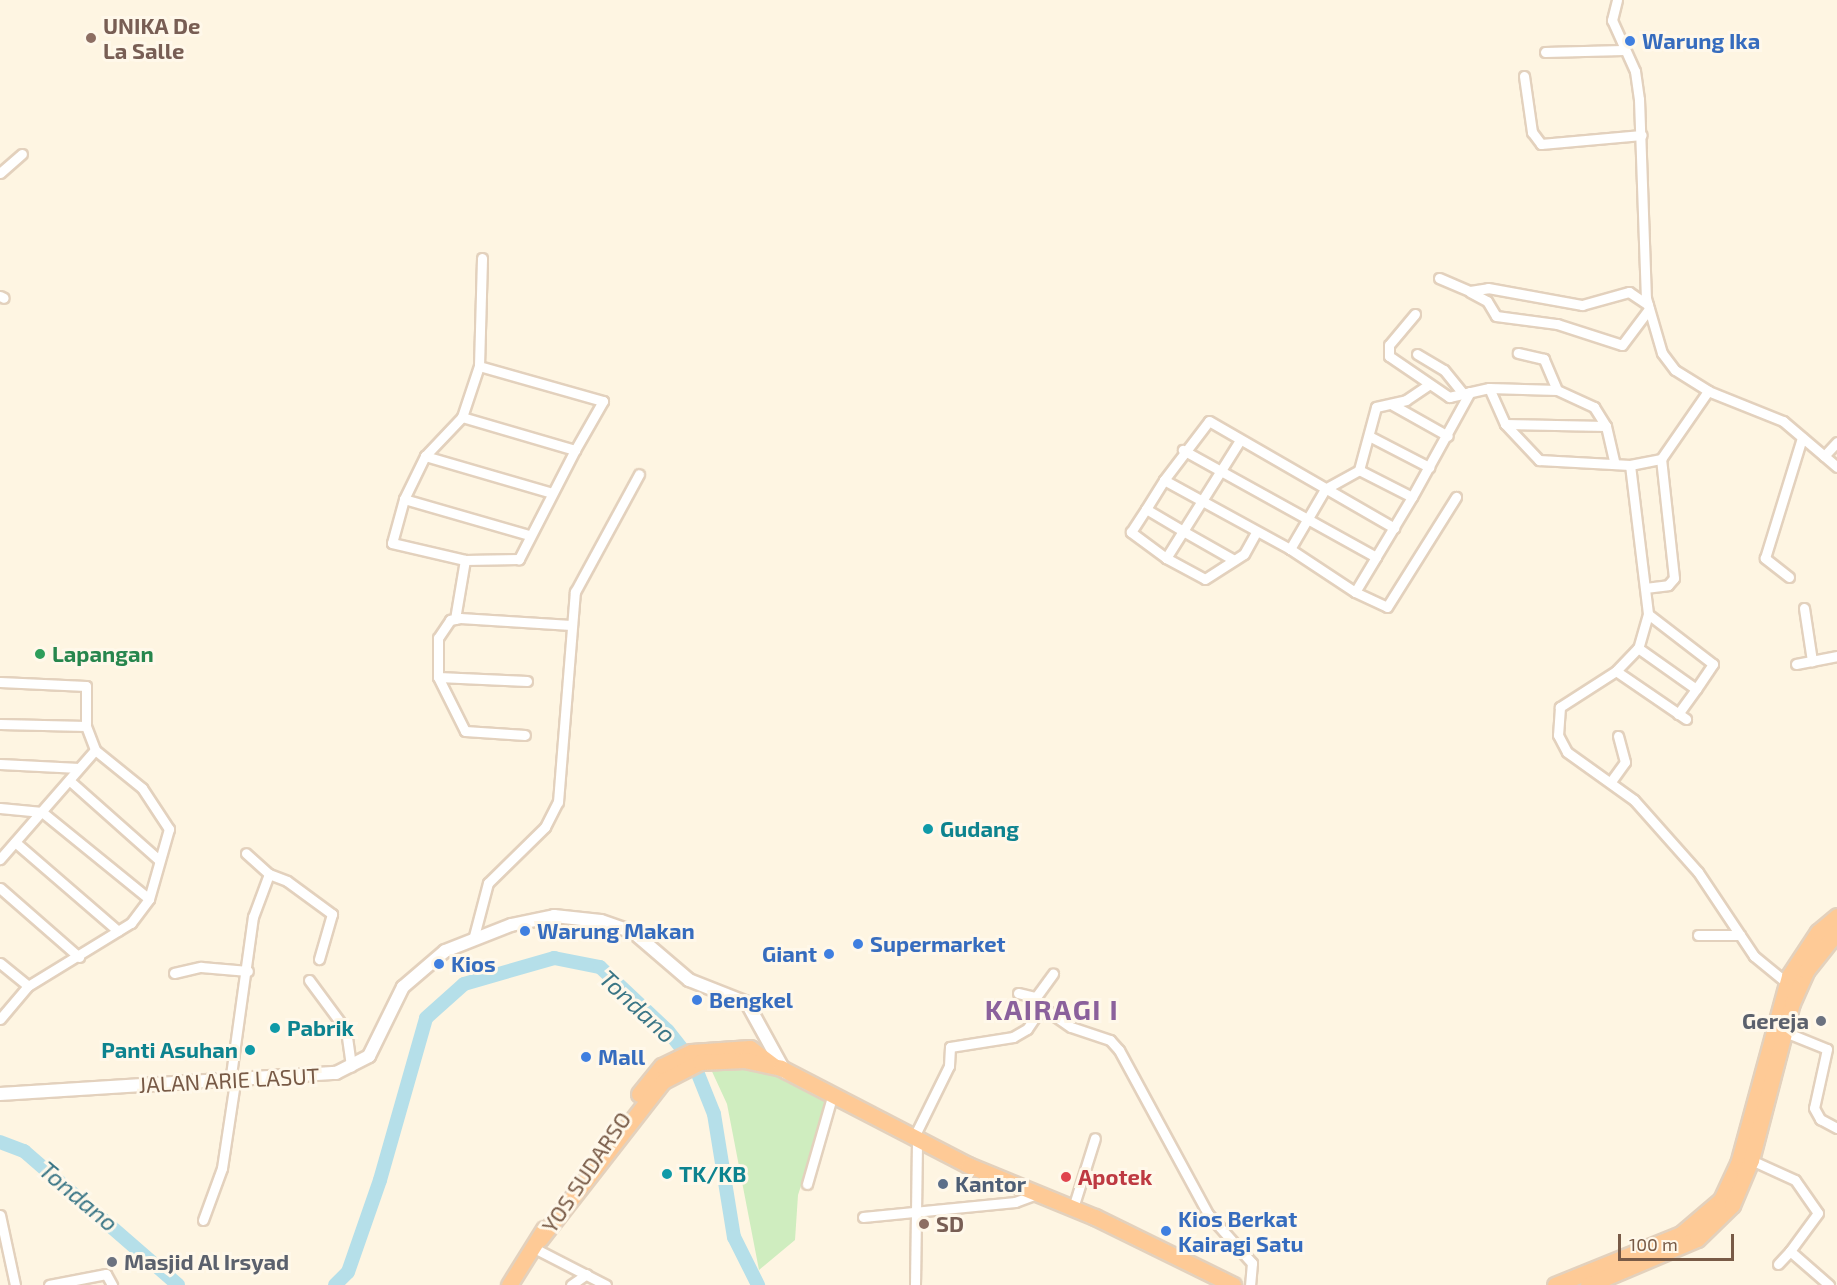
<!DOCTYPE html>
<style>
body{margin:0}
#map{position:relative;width:1837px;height:1285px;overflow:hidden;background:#fef5e2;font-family:"Exo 2",sans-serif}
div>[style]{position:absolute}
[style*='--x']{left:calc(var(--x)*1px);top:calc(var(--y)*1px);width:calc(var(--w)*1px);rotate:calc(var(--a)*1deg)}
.green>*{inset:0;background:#cfedbf}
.river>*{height:14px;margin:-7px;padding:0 7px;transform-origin:7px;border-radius:7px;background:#b5dfe9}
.roads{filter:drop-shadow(2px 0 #e3d1bd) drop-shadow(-2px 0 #e3d1bd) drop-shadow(0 2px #e3d1bd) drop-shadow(0 -2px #e3d1bd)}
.minor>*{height:9px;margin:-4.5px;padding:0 4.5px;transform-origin:4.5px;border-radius:4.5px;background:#fff}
.secondary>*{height:12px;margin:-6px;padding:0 6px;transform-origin:6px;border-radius:6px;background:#fff}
.trunk>*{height:15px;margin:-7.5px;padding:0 7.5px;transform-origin:7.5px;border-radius:7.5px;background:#feca96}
.dots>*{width:16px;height:16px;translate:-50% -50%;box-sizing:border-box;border:3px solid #fff8ea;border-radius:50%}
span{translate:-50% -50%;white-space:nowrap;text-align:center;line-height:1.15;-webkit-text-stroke:6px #fff8ea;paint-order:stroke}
.education-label{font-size:22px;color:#785e54;font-weight:700}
.left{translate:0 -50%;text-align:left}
.shop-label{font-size:22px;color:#366cbe;font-weight:700}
.right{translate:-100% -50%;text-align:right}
.leisure-label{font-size:22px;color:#27864d;font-weight:700}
.culture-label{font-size:22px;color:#0d838f;font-weight:700}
.worship-label{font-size:22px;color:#5b616d;font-weight:700}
.street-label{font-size:22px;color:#785a46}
.health-label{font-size:22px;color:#be3a42;font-weight:700}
.service-label{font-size:22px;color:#4e5e75;font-weight:700}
.water-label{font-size:24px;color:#3b7686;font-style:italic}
.district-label{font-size:28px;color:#8b619c;font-weight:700;letter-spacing:1.5px}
.scale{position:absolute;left:1618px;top:1234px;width:116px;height:27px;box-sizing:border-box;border:3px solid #785a46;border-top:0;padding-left:8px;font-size:18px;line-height:21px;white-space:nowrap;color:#785a46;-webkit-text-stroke:4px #fff8ea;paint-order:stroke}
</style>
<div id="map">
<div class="green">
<div style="clip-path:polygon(755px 1063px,830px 1097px,798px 1195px,795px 1240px,759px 1270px,727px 1104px,709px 1065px)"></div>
</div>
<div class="river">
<div style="--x:0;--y:1142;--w:26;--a:21"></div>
<div style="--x:24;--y:1151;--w:204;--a:41"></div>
<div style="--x:335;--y:1285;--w:18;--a:-45"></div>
<div style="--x:348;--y:1272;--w:97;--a:-70.8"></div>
<div style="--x:380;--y:1180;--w:168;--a:-74.1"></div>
<div style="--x:426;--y:1018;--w:51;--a:-41.8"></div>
<div style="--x:464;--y:984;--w:94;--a:-16.1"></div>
<div style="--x:554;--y:958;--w:47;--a:11.1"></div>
<div style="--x:600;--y:967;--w:93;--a:43.3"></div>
<div style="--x:668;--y:1031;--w:42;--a:51.8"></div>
<div style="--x:694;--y:1064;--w:54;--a:68.2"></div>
<div style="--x:714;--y:1114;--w:125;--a:80.8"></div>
<div style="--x:734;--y:1237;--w:54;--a:63.4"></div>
</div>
<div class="roads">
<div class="minor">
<div style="--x:1617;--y:0;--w:21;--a:104"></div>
<div style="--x:1612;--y:20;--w:56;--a:65.7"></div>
<div style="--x:1635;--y:71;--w:28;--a:82"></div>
<div style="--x:1639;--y:99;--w:199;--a:88"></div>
<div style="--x:1646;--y:298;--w:57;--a:73.8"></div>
<div style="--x:1662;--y:353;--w:21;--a:53"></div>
<div style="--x:1675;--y:370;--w:39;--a:32"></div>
<div style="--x:1708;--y:391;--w:81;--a:21.8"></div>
<div style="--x:1783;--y:421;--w:71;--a:40.4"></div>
<div style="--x:1545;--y:52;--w:78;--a:-1.5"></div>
<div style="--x:1524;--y:76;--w:57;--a:81.9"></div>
<div style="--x:1532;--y:132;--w:15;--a:53"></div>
<div style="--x:1541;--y:144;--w:101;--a:-5.1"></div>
<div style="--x:0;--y:173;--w:29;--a:-41"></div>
<div style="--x:1439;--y:278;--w:34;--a:23"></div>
<div style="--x:1470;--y:291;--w:18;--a:-9"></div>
<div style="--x:1488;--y:288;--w:96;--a:10.3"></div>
<div style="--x:1582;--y:305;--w:49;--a:-15.5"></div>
<div style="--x:1629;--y:292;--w:23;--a:34"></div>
<div style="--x:1470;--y:292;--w:19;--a:28"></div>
<div style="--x:1487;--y:301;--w:17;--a:59"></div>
<div style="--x:1496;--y:316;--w:62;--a:7.5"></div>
<div style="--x:1557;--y:324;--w:68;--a:17.9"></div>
<div style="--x:1622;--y:345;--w:45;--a:-53.1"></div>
<div style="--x:0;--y:296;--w:4;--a:27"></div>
<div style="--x:1415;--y:314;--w:40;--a:130"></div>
<div style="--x:1389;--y:345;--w:11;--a:90"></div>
<div style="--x:1389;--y:356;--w:73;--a:34.3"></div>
<div style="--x:1449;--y:397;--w:41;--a:-12.7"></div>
<div style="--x:1489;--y:388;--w:39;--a:66"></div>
<div style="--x:1505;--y:424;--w:50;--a:46.6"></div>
<div style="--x:1539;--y:460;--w:91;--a:3.1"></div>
<div style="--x:1630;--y:465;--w:32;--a:-11"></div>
<div style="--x:1661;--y:459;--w:83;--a:-55.3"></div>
<div style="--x:1417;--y:354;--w:31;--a:31"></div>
<div style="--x:1444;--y:370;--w:32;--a:51"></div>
<div style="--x:479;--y:366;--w:108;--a:-88.4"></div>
<div style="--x:1489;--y:388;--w:68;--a:1.7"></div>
<div style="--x:1557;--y:390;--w:34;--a:-113"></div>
<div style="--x:1544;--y:359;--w:27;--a:-167"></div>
<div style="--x:1557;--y:390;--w:41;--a:24.7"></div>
<div style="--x:1594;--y:407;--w:22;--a:58"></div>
<div style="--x:1606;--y:426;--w:39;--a:77"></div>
<div style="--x:1391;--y:404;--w:65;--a:29.3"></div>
<div style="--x:462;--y:417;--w:54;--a:-71.6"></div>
<div style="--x:479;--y:366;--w:129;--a:15.8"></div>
<div style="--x:603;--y:401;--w:56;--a:119.7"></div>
<div style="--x:1505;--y:424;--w:101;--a:1.1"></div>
<div style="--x:1369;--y:436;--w:68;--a:27.3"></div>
<div style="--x:425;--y:456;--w:54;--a:-46.5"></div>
<div style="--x:462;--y:417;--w:118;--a:16.3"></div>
<div style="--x:575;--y:450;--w:123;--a:117.2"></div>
<div style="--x:519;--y:559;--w:54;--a:178.9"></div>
<div style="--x:1824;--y:456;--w:19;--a:-47"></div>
<div style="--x:1630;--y:465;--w:150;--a:83.1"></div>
<div style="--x:1648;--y:614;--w:35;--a:106"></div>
<div style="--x:1359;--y:470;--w:59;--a:27"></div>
<div style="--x:1412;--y:497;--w:70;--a:121"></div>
<div style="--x:1164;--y:480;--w:74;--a:-52.7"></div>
<div style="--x:1209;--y:421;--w:214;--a:30"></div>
<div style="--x:1412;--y:497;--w:120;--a:-61.1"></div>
<div style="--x:404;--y:499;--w:130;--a:16.1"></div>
<div style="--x:1146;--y:509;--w:43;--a:30.7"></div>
<div style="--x:1183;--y:531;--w:32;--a:122"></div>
<div style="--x:1166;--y:558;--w:44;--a:-143.4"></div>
<div style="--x:1131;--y:532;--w:27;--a:-57"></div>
<div style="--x:1146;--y:509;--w:34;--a:-58"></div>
<div style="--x:1164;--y:480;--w:144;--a:28.7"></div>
<div style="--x:1290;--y:549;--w:78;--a:33.5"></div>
<div style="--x:1355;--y:592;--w:41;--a:-59"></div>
<div style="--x:1376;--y:557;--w:221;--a:-151"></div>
<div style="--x:1290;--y:549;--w:69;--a:-59.7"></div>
<div style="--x:1325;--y:489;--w:39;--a:-29"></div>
<div style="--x:1359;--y:470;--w:65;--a:-74.9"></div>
<div style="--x:1376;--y:407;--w:31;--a:-13"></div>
<div style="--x:1406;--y:400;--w:25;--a:-34"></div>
<div style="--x:1166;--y:558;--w:44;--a:28.3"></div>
<div style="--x:1205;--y:579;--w:46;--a:-32.7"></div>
<div style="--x:1244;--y:554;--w:25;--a:-61"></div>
<div style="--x:1234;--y:560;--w:59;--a:-150.4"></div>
<div style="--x:1183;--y:531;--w:107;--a:-57.9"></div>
<div style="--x:1789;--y:577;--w:31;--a:-142"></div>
<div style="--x:1765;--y:558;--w:126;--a:-72.9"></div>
<div style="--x:1645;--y:588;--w:23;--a:-7"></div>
<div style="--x:1668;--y:585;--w:9;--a:-49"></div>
<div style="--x:1674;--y:578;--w:120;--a:-96.2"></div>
<div style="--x:1355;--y:592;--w:35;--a:25"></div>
<div style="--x:1387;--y:607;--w:130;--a:-57.9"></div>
<div style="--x:1804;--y:608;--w:54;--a:81.4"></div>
<div style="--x:1648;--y:614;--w:82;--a:37.6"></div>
<div style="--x:1713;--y:664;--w:30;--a:124"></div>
<div style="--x:1696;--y:689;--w:71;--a:-144.7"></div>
<div style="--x:1638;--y:648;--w:32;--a:134"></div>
<div style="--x:1616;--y:671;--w:85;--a:34.4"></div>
<div style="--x:455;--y:619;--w:60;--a:-80.4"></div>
<div style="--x:465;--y:560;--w:75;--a:-166.9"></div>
<div style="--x:392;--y:543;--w:46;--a:-74.7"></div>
<div style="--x:404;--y:499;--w:48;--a:-64"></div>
<div style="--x:425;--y:456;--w:132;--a:16.2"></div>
<div style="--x:1796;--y:664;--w:42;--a:-11"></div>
<div style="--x:1616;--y:671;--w:67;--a:147.3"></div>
<div style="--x:1560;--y:707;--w:28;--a:94"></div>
<div style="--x:1558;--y:735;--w:19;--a:62"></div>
<div style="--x:1567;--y:752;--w:82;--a:35.6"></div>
<div style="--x:1634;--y:800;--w:96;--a:48.4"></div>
<div style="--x:1698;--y:872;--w:101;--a:56.3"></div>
<div style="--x:1754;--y:956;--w:43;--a:39.3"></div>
<div style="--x:438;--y:677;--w:60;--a:63.4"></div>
<div style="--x:465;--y:731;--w:60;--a:3.8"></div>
<div style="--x:527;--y:681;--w:89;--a:-177.4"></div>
<div style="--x:438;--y:677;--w:39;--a:-90"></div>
<div style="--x:438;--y:638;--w:22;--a:-56"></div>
<div style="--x:450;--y:620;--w:10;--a:-11"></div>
<div style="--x:460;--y:618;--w:111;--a:3.6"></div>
<div style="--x:0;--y:682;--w:86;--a:2.7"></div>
<div style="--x:86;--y:686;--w:40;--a:90"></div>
<div style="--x:86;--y:726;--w:26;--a:69"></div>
<div style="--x:95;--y:750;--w:145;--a:131.1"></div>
<div style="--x:1678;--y:714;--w:31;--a:-54"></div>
<div style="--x:0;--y:724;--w:86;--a:1.3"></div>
<div style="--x:0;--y:764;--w:79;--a:2.9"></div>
<div style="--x:1612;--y:780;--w:22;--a:-54"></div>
<div style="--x:1625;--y:762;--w:27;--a:-105"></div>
<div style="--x:70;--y:781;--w:118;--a:41.6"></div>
<div style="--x:0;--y:808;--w:42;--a:5.4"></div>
<div style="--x:42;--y:812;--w:138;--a:39.1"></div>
<div style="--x:15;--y:842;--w:136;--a:40.8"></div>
<div style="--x:269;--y:874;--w:19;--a:21"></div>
<div style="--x:287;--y:881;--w:56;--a:36.3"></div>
<div style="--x:332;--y:914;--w:47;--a:106.1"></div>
<div style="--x:0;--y:888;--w:105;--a:41.1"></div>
<div style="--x:1698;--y:935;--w:42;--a:0"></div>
<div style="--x:473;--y:940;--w:59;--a:-75.3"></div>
<div style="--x:488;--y:883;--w:80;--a:-44.5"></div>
<div style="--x:545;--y:827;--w:28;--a:-63"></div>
<div style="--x:558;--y:802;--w:211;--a:-85.4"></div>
<div style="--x:575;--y:592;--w:134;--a:-61.5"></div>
<div style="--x:0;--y:963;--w:36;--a:39"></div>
<div style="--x:174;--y:973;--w:28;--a:-13"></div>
<div style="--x:201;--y:967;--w:47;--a:4.9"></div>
<div style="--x:309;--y:980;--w:62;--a:53.5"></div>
<div style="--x:346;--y:1030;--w:37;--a:82"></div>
<div style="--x:1018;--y:993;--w:18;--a:13"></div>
<div style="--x:1036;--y:997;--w:29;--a:-54"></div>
<div style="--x:0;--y:1019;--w:43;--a:-49.7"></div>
<div style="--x:28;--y:986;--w:121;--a:-31.5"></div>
<div style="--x:131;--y:923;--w:30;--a:-53"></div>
<div style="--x:149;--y:899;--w:73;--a:-74.1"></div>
<div style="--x:169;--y:829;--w:49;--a:-123.4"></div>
<div style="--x:142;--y:788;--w:60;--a:-141"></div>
<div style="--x:1785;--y:1032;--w:45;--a:22"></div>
<div style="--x:1827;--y:1049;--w:60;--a:102.4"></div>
<div style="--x:1814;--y:1108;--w:13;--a:61"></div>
<div style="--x:1820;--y:1119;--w:19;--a:28"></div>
<div style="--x:230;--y:1082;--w:167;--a:-82.1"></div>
<div style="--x:253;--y:917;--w:46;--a:-69.6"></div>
<div style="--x:269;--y:874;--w:31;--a:-138"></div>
<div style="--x:914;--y:1137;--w:79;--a:-63.8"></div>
<div style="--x:949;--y:1066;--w:19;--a:-87"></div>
<div style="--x:950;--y:1047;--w:64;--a:-9"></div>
<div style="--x:1013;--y:1037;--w:16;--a:-30"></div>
<div style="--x:1027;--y:1029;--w:27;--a:-56"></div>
<div style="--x:1042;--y:1007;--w:35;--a:35"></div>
<div style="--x:1071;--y:1027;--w:41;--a:18.4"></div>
<div style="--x:1110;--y:1040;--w:13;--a:48"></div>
<div style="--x:1119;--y:1050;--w:187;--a:61.5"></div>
<div style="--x:1208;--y:1214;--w:66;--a:48.1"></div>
<div style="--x:1252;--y:1263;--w:22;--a:95"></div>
<div style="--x:1751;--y:1160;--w:48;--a:24.4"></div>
<div style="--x:1795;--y:1180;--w:40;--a:55.1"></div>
<div style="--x:1818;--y:1213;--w:47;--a:126.4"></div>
<div style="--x:1790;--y:1251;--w:52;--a:41.1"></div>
<div style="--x:807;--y:1184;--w:91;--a:-74"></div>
<div style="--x:1073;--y:1208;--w:73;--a:-72.6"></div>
<div style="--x:0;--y:1215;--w:72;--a:77.9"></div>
<div style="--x:863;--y:1217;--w:153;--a:-5.6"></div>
<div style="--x:1015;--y:1202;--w:23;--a:-20"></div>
<div style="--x:203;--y:1220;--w:55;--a:-69.9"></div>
<div style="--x:222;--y:1168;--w:87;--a:-81.4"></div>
<div style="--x:534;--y:1248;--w:81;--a:27.2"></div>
<div style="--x:1778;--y:1264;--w:18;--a:-47"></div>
<div style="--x:49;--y:1285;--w:58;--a:-10.9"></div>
<div style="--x:106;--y:1274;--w:13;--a:61"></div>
<div style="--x:571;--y:1285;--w:19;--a:-35"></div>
<div style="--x:915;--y:1285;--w:147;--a:-89.2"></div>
</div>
<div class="secondary">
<div style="--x:0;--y:1094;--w:337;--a:-3.6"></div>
<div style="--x:336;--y:1073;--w:37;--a:-27"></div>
<div style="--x:369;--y:1056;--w:77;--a:-63.8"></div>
<div style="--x:403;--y:987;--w:55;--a:-40.6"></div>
<div style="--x:445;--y:951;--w:71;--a:-21.5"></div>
<div style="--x:511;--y:925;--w:44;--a:-11.8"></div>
<div style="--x:554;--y:916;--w:47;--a:6.1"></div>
<div style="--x:601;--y:921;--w:34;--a:19"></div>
<div style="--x:633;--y:932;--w:74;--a:40.6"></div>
<div style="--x:689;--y:980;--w:62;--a:21.6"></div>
<div style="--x:747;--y:1003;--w:79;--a:61.2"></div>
</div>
<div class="trunk">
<div style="--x:639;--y:1094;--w:36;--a:-51"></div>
<div style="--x:662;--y:1066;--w:32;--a:-26"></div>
<div style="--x:691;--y:1052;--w:59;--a:-3.9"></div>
<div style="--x:750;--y:1048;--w:30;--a:37"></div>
<div style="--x:540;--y:1239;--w:200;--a:-52.1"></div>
<div style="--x:663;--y:1081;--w:42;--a:-27.2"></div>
<div style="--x:700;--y:1062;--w:44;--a:-2.6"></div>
<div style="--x:744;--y:1060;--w:38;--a:12"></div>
<div style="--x:781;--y:1068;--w:211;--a:27.4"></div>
<div style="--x:968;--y:1165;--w:137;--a:22.3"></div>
<div style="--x:1095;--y:1217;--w:154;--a:26.2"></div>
<div style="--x:509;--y:1285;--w:66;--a:-58"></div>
<div style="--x:1555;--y:1285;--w:136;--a:-22"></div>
<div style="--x:1681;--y:1234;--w:52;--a:-40.4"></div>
<div style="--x:1721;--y:1200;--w:40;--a:-65"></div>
<div style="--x:1738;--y:1164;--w:195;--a:-74.8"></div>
<div style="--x:1789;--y:976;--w:53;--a:-56.6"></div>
<div style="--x:1818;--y:932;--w:25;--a:-40"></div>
<div style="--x:1588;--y:1285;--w:118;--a:-22.9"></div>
<div style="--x:1697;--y:1239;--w:49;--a:-44.2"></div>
<div style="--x:1732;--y:1205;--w:49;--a:-67.1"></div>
<div style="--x:1751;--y:1160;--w:162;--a:-75.4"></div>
<div style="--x:1792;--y:1003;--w:35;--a:-66"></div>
<div style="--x:1806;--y:971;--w:50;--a:-51.5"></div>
</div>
</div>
<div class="dots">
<div style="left:91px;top:38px;background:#8d6e63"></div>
<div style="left:1630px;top:41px;background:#3f7fe0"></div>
<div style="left:40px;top:654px;background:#2e9e5b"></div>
<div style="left:928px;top:829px;background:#0f9aa8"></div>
<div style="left:525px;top:931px;background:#3f7fe0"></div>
<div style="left:858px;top:944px;background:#3f7fe0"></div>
<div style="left:829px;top:954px;background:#3f7fe0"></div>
<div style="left:439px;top:964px;background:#3f7fe0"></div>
<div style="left:697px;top:1000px;background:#3f7fe0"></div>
<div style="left:1821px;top:1021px;background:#6b7280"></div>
<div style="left:275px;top:1028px;background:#0f9aa8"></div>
<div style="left:250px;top:1050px;background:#0f9aa8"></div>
<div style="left:586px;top:1057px;background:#3f7fe0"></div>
<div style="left:667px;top:1174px;background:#0f9aa8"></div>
<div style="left:1066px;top:1177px;background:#e0444e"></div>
<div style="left:943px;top:1184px;background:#5c6f8a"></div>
<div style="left:924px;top:1224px;background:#8d6e63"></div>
<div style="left:1166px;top:1231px;background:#3f7fe0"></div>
<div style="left:112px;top:1262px;background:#6b7280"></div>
</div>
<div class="education-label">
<span class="left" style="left:103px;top:38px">UNIKA De<br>La Salle</span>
<span class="left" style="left:936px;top:1224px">SD</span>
</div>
<div class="shop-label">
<span class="left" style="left:1642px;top:41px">Warung Ika</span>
<span class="left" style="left:537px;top:931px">Warung Makan</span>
<span class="left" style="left:870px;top:944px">Supermarket</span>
<span class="right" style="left:817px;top:954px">Giant</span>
<span class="left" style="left:451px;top:964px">Kios</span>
<span class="left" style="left:709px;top:1000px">Bengkel</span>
<span class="left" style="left:598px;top:1057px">Mall</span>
<span class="left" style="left:1178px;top:1231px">Kios Berkat<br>Kairagi Satu</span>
</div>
<div class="leisure-label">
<span class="left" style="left:52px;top:654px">Lapangan</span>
</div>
<div class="culture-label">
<span class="left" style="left:940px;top:829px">Gudang</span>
<span class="left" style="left:287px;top:1028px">Pabrik</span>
<span class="right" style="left:238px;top:1050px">Panti Asuhan</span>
<span class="left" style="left:679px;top:1174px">TK/KB</span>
</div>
<div class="worship-label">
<span class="right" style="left:1809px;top:1021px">Gereja</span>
<span class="left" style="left:124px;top:1262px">Masjid Al Irsyad</span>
</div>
<div class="street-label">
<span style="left:229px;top:1080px;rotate:-3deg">JALAN ARIE LASUT</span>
<span style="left:586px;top:1172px;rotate:-56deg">YOS SUDARSO</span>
</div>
<div class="health-label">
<span class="left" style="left:1078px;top:1177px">Apotek</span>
</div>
<div class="service-label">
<span class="left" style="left:955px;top:1184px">Kantor</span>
</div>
<div class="water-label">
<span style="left:638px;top:1006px;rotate:43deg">Tondano</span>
<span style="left:79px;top:1196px;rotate:40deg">Tondano</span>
</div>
<div class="district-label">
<span style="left:1052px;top:1009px">KAIRAGI I</span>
</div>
<div class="scale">100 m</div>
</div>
